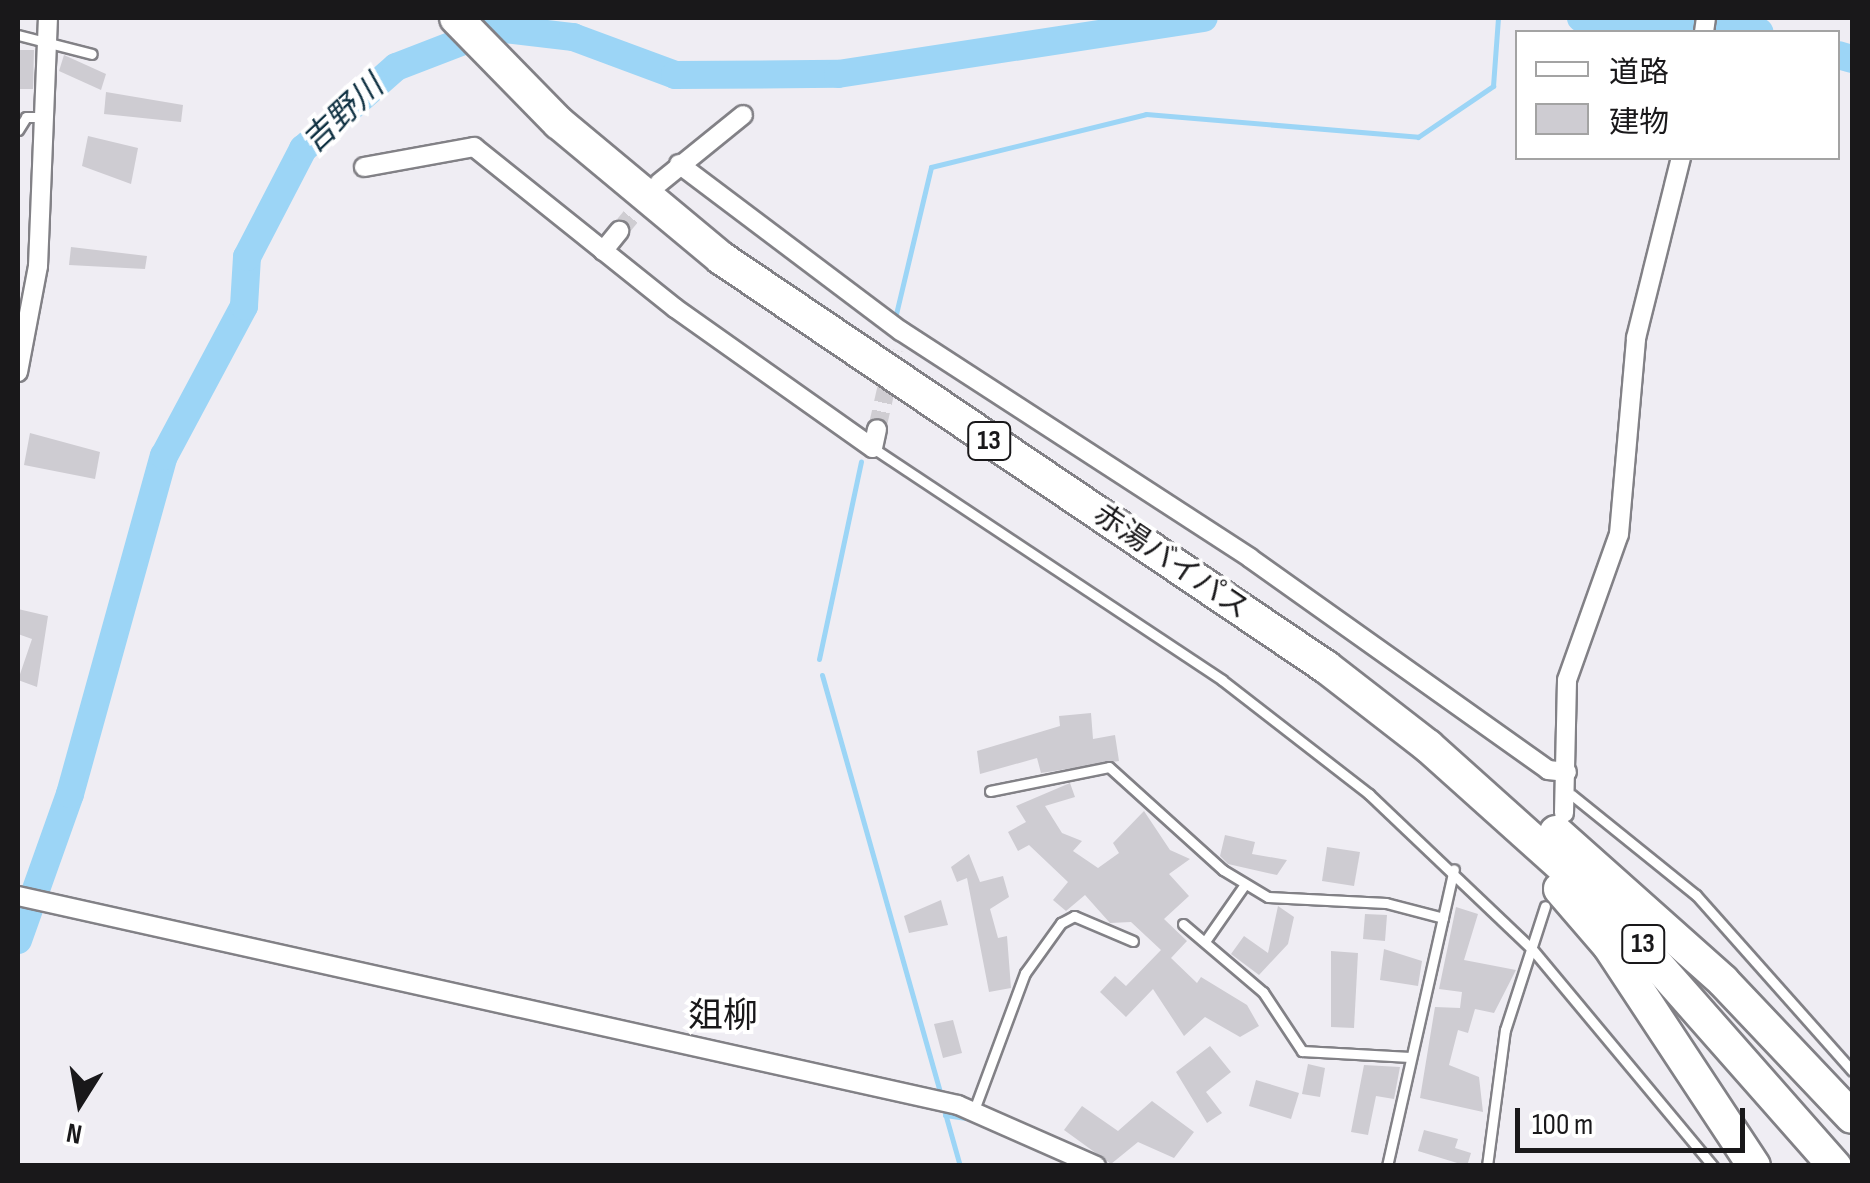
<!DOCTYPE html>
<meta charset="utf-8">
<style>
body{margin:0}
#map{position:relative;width:1870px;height:1183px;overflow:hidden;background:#efedf3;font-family:"Sofia Sans Condensed","Noto Sans JP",sans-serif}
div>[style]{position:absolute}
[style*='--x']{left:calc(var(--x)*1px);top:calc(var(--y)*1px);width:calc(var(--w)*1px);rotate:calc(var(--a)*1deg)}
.stream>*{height:5px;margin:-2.5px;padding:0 2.5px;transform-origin:2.5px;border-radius:2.5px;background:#9cd5f6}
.river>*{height:28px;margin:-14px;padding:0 14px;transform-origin:14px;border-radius:14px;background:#9cd5f6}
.building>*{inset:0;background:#ceccd2}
.minor-tunnel>*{height:18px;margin-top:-9px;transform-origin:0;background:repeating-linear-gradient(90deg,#cfcdd2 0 18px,transparent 0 27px)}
.roads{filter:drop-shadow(2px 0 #828186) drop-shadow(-2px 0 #828186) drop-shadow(0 2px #828186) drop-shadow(0 -2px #828186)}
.service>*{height:9px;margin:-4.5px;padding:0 4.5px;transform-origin:4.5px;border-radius:4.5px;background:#fff}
.minor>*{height:18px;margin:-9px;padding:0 9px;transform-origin:9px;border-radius:9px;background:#fff}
.motorway>*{height:32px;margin:-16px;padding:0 16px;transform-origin:16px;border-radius:16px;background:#fff}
span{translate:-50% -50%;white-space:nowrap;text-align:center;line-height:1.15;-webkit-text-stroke:8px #fff;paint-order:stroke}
.shield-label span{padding:2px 8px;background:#fff;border:2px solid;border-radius:8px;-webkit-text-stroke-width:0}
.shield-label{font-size:28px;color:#19181a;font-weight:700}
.street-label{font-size:30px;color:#19181a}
.water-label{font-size:32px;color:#0f3142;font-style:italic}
.quarter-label{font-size:35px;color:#19181a}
.frame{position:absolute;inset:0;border:20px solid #19181a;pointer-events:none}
.legend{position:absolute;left:1515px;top:30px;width:325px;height:130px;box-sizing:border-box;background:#fff;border:2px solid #a3a3a3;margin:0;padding:12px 18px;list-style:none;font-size:30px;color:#19181a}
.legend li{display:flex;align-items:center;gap:20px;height:50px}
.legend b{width:50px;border:2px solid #a3a3a3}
.north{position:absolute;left:30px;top:1053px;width:100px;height:100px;-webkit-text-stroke:8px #fff;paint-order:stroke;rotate:191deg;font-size:28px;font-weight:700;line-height:40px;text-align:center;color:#19181a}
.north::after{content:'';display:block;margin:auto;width:35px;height:45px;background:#19181a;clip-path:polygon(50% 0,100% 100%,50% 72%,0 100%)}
.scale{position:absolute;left:1515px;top:1108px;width:230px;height:45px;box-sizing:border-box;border:5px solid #19181a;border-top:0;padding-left:12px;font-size:30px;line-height:35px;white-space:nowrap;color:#19181a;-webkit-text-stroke:8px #fff;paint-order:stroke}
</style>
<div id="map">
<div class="stream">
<div style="--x:896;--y:314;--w:151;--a:-76.6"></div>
<div style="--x:931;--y:167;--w:221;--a:-13.8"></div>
<div style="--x:1146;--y:114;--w:273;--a:4.8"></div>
<div style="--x:1418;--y:137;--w:91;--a:-34.2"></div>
<div style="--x:1493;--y:86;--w:68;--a:-85.8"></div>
<div style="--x:819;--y:659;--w:202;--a:-78"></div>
<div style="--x:822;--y:675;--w:437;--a:74.2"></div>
<div style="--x:943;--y:1106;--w:62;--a:74.2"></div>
<div style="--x:945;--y:1115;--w:27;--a:8"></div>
</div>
<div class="river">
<div style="--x:1581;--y:18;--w:179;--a:4.5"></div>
<div style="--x:1838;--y:55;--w:15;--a:16"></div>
<div style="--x:18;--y:940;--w:155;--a:-70.4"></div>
<div style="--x:70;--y:794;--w:351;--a:-74.5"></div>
<div style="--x:164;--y:456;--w:170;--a:-61.9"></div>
<div style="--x:244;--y:306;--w:49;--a:-86.5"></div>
<div style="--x:247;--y:257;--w:122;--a:-62.6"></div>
<div style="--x:303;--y:149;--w:124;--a:-41.4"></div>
<div style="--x:396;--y:67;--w:108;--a:-21.1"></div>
<div style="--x:497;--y:28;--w:77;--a:6.8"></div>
<div style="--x:573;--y:37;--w:109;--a:20.4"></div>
<div style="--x:675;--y:75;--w:163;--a:-0.4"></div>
<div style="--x:838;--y:74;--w:370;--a:-8.7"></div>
</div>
<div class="building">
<div style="clip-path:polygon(18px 50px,34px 50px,33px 89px,18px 89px)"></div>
<div style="clip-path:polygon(64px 55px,106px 74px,101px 90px,59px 71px)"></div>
<div style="clip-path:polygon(106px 92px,183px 105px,181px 122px,104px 114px)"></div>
<div style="clip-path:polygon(88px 136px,138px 148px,131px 184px,82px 166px)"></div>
<div style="clip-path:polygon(71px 247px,147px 256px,145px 269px,69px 265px)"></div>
<div style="clip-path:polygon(30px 433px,100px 452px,95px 479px,24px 465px)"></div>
<div style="clip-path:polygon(18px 609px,48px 616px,37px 687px,18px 680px,32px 639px,18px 634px)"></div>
<div style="clip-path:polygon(1091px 713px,1093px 739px,1115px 735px,1119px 761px,1041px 773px,1037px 758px,980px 774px,977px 751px,1060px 726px,1059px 716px)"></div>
<div style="clip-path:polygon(1070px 783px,1075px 797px,1045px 806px,1062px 833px,1082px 841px,1073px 851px,1098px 868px,1119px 853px,1113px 843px,1144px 811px,1170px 850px,1190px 859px,1169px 874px,1189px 896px,1164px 919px,1187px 941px,1171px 958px,1197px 983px,1201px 977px,1247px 1005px,1259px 1026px,1240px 1037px,1205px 1017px,1184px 1036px,1153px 989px,1126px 1017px,1100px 992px,1115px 976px,1126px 986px,1161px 950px,1131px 922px,1110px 923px,1085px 895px,1066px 911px,1053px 900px,1068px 882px,1029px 845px,1018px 851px,1008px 832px,1026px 822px,1016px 806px)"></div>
<div style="clip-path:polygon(1225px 835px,1255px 842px,1252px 854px,1287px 860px,1277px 875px,1228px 864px,1220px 856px)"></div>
<div style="clip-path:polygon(1327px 847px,1360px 852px,1354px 886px,1322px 881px)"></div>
<div style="clip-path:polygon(969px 854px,980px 882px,1003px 876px,1009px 897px,990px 909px,998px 938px,1007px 936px,1011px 988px,989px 992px,967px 878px,957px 882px,951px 867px)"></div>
<div style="clip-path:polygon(941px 900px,948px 925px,909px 933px,904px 916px)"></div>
<div style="clip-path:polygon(1278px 906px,1294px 917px,1288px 944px,1259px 975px,1231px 954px,1244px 936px,1268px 953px)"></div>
<div style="clip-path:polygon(1456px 907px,1478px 914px,1464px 960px,1516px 970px,1494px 1013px,1475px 1009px,1468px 1033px,1458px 1030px,1449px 1065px,1479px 1077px,1483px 1112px,1420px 1098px,1435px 1007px,1460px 1008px,1462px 992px,1439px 989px)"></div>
<div style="clip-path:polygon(1365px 914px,1387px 915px,1385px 941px,1363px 939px)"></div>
<div style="clip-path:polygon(1384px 949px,1422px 961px,1418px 986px,1380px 980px)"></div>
<div style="clip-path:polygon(1331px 951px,1358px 953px,1354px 1028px,1331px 1027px)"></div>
<div style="clip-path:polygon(953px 1020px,962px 1053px,943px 1058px,934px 1024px)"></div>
<div style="clip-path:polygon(1210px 1046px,1231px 1072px,1206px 1092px,1222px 1113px,1207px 1123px,1176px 1072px)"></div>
<div style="clip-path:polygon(1308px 1064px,1325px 1068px,1320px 1097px,1302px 1094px)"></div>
<div style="clip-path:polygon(1364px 1065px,1400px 1067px,1394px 1099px,1376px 1096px,1368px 1135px,1351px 1132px)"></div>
<div style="clip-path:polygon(1256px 1080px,1299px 1093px,1291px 1119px,1249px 1106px)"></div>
<div style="clip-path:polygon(1152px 1101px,1194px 1132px,1174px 1158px,1138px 1142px,1111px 1164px,1064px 1130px,1082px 1106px,1118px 1131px)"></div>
<div style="clip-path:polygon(1424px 1130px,1458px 1139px,1455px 1148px,1471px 1153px,1467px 1166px,1418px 1151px)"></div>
</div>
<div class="minor-tunnel">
<div style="--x:619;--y:231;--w:52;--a:-50.5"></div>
<div style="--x:877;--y:429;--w:81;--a:-77.2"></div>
</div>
<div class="roads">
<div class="service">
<div style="--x:18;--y:35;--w:76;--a:14.4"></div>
<div style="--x:18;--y:130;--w:15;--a:-58"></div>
<div style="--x:26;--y:117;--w:16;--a:0"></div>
<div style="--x:873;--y:448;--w:419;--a:33.6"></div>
<div style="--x:1222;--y:680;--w:186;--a:37.8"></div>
<div style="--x:1369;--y:794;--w:225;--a:43.6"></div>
<div style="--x:1532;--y:949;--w:283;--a:50.2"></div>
<div style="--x:990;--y:791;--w:121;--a:-11.4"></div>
<div style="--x:1109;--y:767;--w:154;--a:42.1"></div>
<div style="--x:1223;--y:870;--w:52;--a:31"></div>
<div style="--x:1268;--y:897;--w:118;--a:2.9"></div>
<div style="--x:1386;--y:903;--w:59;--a:14.7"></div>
<div style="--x:1572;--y:795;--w:159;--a:38.9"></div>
<div style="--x:1696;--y:895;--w:235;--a:48.4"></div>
<div style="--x:1183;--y:924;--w:105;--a:40.4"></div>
<div style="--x:1263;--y:992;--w:71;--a:56.5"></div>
<div style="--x:1302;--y:1051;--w:108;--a:3.2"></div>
<div style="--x:1206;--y:940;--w:68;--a:-55.1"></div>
<div style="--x:974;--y:1110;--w:146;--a:-69.6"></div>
<div style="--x:1025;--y:973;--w:62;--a:-54.2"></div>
<div style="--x:1061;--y:923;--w:15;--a:-28"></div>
<div style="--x:1074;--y:916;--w:64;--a:23"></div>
<div style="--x:1387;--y:1166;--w:304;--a:-77.3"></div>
<div style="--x:1487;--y:1166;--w:137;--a:-82.5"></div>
<div style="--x:1505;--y:1030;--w:130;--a:-72.1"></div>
</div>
<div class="minor">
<div style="--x:1704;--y:32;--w:14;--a:-82"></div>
<div style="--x:679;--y:164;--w:278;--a:37"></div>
<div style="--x:901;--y:331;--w:416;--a:33"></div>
<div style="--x:1250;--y:558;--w:366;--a:35.4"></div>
<div style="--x:1548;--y:770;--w:19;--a:6"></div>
<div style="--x:364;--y:167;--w:112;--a:-10.3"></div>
<div style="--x:474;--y:147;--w:258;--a:38.7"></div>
<div style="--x:675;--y:308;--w:242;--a:35.3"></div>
<div style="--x:873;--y:448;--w:19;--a:-78"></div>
<div style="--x:659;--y:183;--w:108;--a:-39"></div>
<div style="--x:603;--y:251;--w:26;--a:-51"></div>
<div style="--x:18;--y:372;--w:108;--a:-79.3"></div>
<div style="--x:38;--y:266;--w:248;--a:-87.7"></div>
<div style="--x:1564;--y:813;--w:133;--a:-88.7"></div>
<div style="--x:1567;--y:680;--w:155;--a:-70.4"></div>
<div style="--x:1619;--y:534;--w:197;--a:-85"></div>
<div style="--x:1636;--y:338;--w:186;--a:-76"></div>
<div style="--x:18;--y:896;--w:963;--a:12.54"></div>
<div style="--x:958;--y:1105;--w:151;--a:23.8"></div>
</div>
<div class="motorway">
<div style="--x:456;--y:18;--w:147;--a:45.6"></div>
<div style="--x:559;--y:123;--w:211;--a:39.8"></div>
<div style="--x:721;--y:258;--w:730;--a:34.06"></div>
<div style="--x:1326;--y:667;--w:129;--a:37.8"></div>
<div style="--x:1428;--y:746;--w:232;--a:41.9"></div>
<div style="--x:1601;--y:901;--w:354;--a:48.6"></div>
<div style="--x:1556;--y:832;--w:224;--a:41.7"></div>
<div style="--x:1723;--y:981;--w:187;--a:46.5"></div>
<div style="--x:1560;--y:889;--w:75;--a:49.3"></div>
<div style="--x:1609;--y:946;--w:263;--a:56.6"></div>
</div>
</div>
<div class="shield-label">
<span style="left:989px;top:441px">13</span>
<span style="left:1643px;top:944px">13</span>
</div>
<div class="street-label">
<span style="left:1171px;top:562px;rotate:34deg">赤湯バイパス</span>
</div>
<div class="water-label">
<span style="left:344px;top:115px;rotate:-43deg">吉野川</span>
</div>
<div class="quarter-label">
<span style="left:723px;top:1017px">爼柳</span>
</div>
<div class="frame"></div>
<ul class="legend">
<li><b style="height:12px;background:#fff"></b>道路</li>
<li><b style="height:28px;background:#ceccd2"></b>建物</li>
</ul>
<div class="north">N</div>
<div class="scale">100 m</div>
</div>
